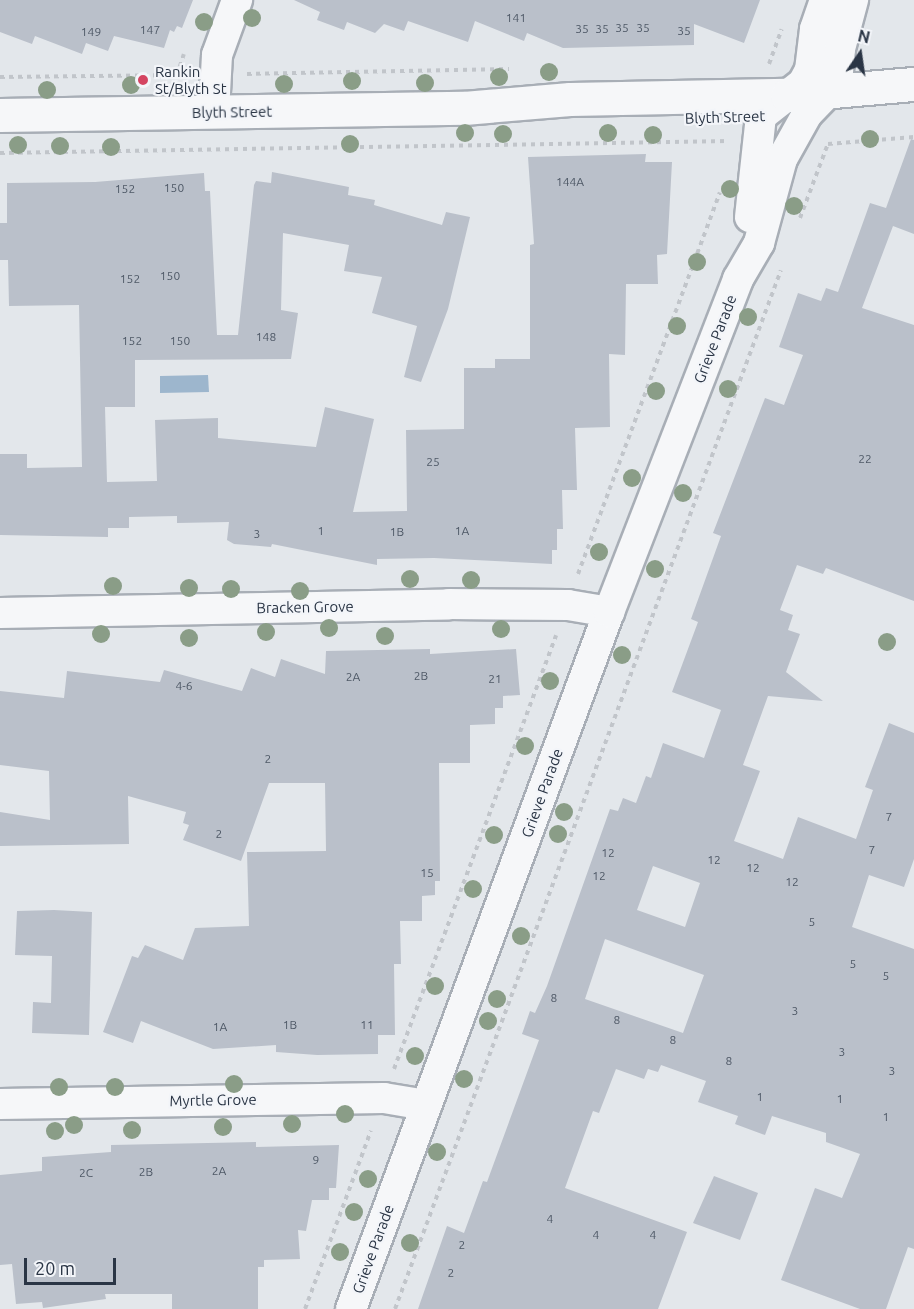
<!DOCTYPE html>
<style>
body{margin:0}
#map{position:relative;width:914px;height:1309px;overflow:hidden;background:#e3e7eb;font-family:Ubuntu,sans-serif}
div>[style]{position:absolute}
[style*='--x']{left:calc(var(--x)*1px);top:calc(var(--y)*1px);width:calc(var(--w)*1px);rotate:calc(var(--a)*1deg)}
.water>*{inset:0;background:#9db6cd}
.building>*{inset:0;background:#bac0ca}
.path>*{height:4px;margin-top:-2px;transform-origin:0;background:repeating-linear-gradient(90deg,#c1c5ca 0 4.5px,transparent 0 9px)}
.roads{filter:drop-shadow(2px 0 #a8aeb6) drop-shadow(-2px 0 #a8aeb6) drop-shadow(0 2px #a8aeb6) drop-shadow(0 -2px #a8aeb6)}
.minor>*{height:30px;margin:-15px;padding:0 15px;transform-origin:15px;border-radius:15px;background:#f6f7f9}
.tertiary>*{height:33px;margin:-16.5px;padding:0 16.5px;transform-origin:16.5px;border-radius:16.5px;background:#f6f7f9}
.trees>*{width:18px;height:18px;margin:-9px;border-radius:50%;background:#8a9d87}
.dots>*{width:16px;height:16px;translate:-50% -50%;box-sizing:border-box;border:3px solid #f3f5f9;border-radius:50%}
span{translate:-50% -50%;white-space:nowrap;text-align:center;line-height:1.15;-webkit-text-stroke:4.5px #f3f5f9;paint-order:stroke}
.number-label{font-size:12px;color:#4e5866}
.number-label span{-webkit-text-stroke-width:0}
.poi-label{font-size:15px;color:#2a3545}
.left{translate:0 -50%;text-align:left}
.street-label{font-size:15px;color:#2a3545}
.north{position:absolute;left:830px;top:24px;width:60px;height:60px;-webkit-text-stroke:4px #f3f5f9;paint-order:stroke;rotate:13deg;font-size:16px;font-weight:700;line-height:24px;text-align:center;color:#2a3545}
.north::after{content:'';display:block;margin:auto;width:21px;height:27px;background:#2a3545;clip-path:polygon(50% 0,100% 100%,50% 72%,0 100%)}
.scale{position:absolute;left:24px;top:1258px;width:92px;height:27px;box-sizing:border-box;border:3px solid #2a3545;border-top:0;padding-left:8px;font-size:18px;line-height:21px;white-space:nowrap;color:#2a3545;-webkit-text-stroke:4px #f3f5f9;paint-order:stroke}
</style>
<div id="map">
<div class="water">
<div style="clip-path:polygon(208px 375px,209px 392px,160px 393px,160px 376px)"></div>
</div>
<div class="building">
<div style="clip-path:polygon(0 0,193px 0,182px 28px,177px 26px,174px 32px,170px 30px,164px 48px,114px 36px,108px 51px,86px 43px,82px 54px,35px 36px,32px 44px,0 32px)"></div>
<div style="clip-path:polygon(294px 0,760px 0,744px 43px,694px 24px,694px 45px,563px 48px,527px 33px,524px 41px,475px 21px,468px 42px,408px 21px,404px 31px,384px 24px,375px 33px,347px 22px,344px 30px,317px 20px,320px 12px)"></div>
<div style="clip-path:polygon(evenodd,911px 139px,914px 140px,914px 234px,893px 226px,862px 308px,914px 325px,914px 601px,826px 568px,823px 574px,797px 565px,780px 610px,793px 615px,788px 630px,800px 634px,786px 672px,823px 701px,768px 696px,743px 765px,760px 771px,734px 841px,783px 859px,798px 817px,856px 839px,873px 790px,865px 787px,889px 723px,914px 733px,914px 859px,904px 887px,869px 875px,852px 927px,914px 949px,914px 1249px,908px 1247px,886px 1309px,860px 1309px,781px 1280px,815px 1188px,842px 1198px,860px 1154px,826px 1142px,826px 1133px,772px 1116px,765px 1135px,735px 1124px,738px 1116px,698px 1102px,706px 1081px,661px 1065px,658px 1072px,648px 1069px,644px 1079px,616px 1069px,599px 1113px,593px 1111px,565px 1188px,687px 1232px,658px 1309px,418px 1309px,447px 1226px,464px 1233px,483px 1181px,487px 1182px,491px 1171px,539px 1040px,522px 1034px,530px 1011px,535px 1013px,547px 986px,610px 809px,618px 811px,623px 798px,636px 803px,646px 776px,651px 778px,663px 743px,704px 758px,721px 710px,672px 692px,698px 622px,691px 619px,721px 536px,713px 533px,765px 398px,784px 405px,803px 355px,779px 347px,798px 293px,821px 301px,826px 288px,838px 292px,870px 203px,886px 208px,911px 139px,653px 866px,700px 883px,685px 927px,637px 910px,653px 866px,911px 139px,605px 939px,704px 975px,683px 1033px,585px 999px,605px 939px)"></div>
<div style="clip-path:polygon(646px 154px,645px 162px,672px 162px,667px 254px,657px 255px,658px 284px,626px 284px,625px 355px,609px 354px,610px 427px,575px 428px,577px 490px,562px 490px,563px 529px,557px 529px,557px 550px,552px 550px,552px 564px,434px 558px,377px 559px,377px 565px,272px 544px,271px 547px,234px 544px,227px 540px,229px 522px,177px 523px,177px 516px,129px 517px,129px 528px,108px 528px,108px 537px,0 535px,0 454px,27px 454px,27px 468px,82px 467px,79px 305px,9px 306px,8px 260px,0 260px,0 223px,7px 223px,7px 183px,95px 182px,204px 173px,205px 191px,210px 191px,217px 335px,238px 335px,254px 185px,256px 181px,271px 183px,272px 172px,349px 187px,348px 195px,375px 200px,374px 205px,442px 225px,446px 212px,470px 217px,448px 309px,421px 382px,404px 377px,417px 326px,372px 313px,382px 277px,344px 271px,349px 245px,283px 233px,281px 310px,298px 313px,291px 359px,135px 360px,135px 407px,105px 407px,107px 482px,157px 481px,155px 420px,218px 418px,218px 438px,316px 447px,325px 407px,374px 419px,353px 512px,407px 511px,406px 430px,464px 429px,464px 368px,495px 368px,495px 359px,530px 359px,530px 245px,534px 244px,528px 157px)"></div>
<div style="clip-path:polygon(430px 649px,430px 654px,516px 649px,520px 695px,503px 696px,503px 708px,495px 708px,495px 724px,470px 725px,470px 763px,439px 763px,440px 881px,435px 881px,435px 895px,422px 896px,422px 921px,400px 921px,401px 964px,394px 964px,395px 1035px,378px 1035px,378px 1054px,317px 1055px,276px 1052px,276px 1045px,213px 1049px,141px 1021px,133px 1043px,103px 1032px,132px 956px,138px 958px,145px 945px,183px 960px,195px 928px,249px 926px,247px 852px,326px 851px,325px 783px,269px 783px,241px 861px,183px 840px,189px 825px,183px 823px,186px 812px,128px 796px,129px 844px,0 846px,0 812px,50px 820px,49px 771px,0 765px,0 691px,64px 698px,67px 671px,160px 682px,164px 670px,242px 691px,251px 668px,275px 677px,281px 659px,325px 674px,326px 651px)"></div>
<div style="clip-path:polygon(54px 910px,92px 912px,89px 1035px,32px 1033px,33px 1002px,51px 1003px,52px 956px,15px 955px,17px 911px)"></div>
<div style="clip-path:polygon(256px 1142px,256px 1147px,339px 1145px,336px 1188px,329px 1188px,329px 1200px,312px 1200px,306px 1231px,298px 1230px,300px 1259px,264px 1260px,264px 1267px,258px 1267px,258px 1309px,172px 1309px,172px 1294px,105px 1294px,106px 1299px,43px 1308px,42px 1302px,16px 1304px,12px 1264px,0 1265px,0 1175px,42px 1171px,42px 1157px,111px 1152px,111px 1145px)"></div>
<div style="clip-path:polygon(714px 1176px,758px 1193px,740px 1240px,693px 1223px)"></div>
</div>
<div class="path">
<div style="--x:769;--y:64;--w:37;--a:-70"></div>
<div style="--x:247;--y:74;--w:262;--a:-1.1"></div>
<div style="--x:177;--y:75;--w:22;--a:-72"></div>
<div style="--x:0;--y:77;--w:185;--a:-0.6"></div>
<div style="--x:828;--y:144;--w:86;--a:-4.7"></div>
<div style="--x:0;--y:153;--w:729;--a:-0.94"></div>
<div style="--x:800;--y:218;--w:77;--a:-69.4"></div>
<div style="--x:578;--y:574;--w:407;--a:-69.6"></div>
<div style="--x:394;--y:1069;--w:463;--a:-69.5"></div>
<div style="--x:305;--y:1309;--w:190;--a:-69.7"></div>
<div style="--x:395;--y:1309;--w:1108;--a:-69.62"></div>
</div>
<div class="roads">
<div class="minor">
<div style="--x:214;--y:112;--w:57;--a:-87"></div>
<div style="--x:217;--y:55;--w:59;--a:-70"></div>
<div style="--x:750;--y:217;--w:102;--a:-83.8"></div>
<div style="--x:761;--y:116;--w:53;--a:-38.2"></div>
<div style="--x:803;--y:83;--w:15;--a:-62"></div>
<div style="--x:810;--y:70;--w:41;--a:-83"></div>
<div style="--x:815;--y:29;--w:31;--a:-71"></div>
<div style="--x:0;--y:613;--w:449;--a:-1.1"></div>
<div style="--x:449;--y:604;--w:119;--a:0.5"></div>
<div style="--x:568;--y:605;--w:42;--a:9.7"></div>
<div style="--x:0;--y:1104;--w:384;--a:-0.9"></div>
<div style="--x:384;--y:1098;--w:43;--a:9.5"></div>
<div style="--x:351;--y:1309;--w:743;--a:-69.69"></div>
<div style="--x:609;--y:612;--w:357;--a:-68.8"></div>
<div style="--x:738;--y:279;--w:42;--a:-59.7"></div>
<div style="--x:759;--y:243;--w:87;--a:-74.7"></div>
<div style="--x:782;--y:159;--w:51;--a:-60.9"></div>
<div style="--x:807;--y:114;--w:43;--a:-45.9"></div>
<div style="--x:837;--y:83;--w:34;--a:-85"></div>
<div style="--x:840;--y:49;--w:51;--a:-75.1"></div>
</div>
<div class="tertiary">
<div style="--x:0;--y:115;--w:464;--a:-0.9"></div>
<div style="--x:464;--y:108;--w:106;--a:-4.9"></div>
<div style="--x:570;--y:99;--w:217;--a:-1.1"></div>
<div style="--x:787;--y:95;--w:127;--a:-5"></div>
</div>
</div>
<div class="trees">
<div style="left:252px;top:18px"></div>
<div style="left:204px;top:22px"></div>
<div style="left:549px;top:72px"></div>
<div style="left:499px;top:77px"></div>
<div style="left:352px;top:81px"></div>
<div style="left:425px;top:83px"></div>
<div style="left:284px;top:84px"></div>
<div style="left:131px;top:85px"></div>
<div style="left:47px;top:90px"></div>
<div style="left:465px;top:133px"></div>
<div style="left:608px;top:133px"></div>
<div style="left:503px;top:134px"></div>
<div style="left:653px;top:135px"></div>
<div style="left:870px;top:139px"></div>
<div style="left:350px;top:144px"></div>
<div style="left:18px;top:145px"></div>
<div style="left:60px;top:146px"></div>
<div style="left:111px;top:147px"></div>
<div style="left:730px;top:189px"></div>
<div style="left:794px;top:206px"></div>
<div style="left:697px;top:262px"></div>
<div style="left:748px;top:317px"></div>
<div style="left:677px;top:326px"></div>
<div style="left:728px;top:389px"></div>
<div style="left:656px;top:391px"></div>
<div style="left:632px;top:478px"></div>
<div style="left:683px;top:493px"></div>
<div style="left:599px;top:552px"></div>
<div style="left:655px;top:569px"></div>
<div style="left:410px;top:579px"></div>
<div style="left:471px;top:580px"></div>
<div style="left:113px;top:586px"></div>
<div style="left:189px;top:588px"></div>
<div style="left:231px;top:589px"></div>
<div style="left:300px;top:591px"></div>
<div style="left:329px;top:628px"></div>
<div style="left:501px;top:629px"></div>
<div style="left:266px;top:632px"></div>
<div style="left:101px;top:634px"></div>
<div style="left:385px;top:636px"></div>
<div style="left:189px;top:638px"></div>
<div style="left:887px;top:642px"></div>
<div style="left:622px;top:655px"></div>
<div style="left:550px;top:681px"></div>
<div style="left:525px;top:746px"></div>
<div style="left:564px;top:812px"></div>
<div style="left:558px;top:834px"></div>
<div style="left:494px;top:835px"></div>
<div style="left:473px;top:889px"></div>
<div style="left:521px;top:936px"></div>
<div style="left:435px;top:986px"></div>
<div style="left:497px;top:999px"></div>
<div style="left:488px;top:1021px"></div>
<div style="left:415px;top:1056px"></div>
<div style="left:464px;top:1079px"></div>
<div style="left:234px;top:1084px"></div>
<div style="left:59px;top:1087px"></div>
<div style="left:115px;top:1087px"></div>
<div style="left:345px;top:1114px"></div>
<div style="left:292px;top:1124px"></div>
<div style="left:74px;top:1125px"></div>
<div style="left:223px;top:1127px"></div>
<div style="left:132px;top:1130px"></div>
<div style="left:55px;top:1131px"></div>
<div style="left:437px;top:1152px"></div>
<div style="left:368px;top:1179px"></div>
<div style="left:354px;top:1212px"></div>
<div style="left:410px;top:1243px"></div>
<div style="left:340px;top:1252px"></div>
</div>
<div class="dots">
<div style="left:143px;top:80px;background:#d44461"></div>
</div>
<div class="number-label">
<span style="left:516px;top:18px">141</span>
<span style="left:622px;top:28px">35</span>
<span style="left:643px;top:28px">35</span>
<span style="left:582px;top:29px">35</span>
<span style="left:602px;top:29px">35</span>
<span style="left:150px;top:30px">147</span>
<span style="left:684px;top:31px">35</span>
<span style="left:91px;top:32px">149</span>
<span style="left:570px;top:182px">144A</span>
<span style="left:174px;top:188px">150</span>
<span style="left:125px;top:189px">152</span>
<span style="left:170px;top:276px">150</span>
<span style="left:130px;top:279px">152</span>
<span style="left:266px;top:337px">148</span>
<span style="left:132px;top:341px">152</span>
<span style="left:180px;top:341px">150</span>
<span style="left:865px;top:459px">22</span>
<span style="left:433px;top:462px">25</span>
<span style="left:321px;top:531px">1</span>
<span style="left:462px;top:531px">1A</span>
<span style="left:397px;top:532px">1B</span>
<span style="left:257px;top:534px">3</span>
<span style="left:421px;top:676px">2B</span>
<span style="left:353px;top:677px">2A</span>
<span style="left:495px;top:679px">21</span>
<span style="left:184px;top:686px">4-6</span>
<span style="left:268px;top:759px">2</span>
<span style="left:889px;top:817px">7</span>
<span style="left:219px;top:834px">2</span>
<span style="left:872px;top:850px">7</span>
<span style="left:608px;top:853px">12</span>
<span style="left:714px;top:860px">12</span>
<span style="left:753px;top:868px">12</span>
<span style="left:427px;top:873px">15</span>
<span style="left:599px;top:876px">12</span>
<span style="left:792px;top:882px">12</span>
<span style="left:812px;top:922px">5</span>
<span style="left:853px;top:964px">5</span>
<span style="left:886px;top:976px">5</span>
<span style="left:554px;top:998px">8</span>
<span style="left:795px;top:1011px">3</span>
<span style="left:617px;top:1020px">8</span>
<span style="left:290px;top:1025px">1B</span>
<span style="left:367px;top:1025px">11</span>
<span style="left:220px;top:1027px">1A</span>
<span style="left:673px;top:1040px">8</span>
<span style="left:842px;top:1052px">3</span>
<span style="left:729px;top:1061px">8</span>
<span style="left:892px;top:1071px">3</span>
<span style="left:760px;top:1097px">1</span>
<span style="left:840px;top:1099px">1</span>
<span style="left:886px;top:1117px">1</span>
<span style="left:316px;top:1160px">9</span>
<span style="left:219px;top:1171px">2A</span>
<span style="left:146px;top:1172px">2B</span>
<span style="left:86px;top:1173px">2C</span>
<span style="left:550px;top:1219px">4</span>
<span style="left:596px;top:1235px">4</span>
<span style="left:653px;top:1235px">4</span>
<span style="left:462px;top:1245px">2</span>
<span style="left:451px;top:1273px">2</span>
</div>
<div class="poi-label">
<span class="left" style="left:155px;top:80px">Rankin<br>St/Blyth St</span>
</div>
<div class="street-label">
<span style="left:232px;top:112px;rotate:-1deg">Blyth Street</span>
<span style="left:725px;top:117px;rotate:-2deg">Blyth Street</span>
<span style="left:715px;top:339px;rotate:-69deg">Grieve Parade</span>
<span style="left:305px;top:607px;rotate:-1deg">Bracken Grove</span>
<span style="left:542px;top:793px;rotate:-70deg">Grieve Parade</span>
<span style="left:213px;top:1100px;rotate:-1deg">Myrtle Grove</span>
<span style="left:373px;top:1249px;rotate:-70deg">Grieve Parade</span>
</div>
<div class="north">N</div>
<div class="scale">20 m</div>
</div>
